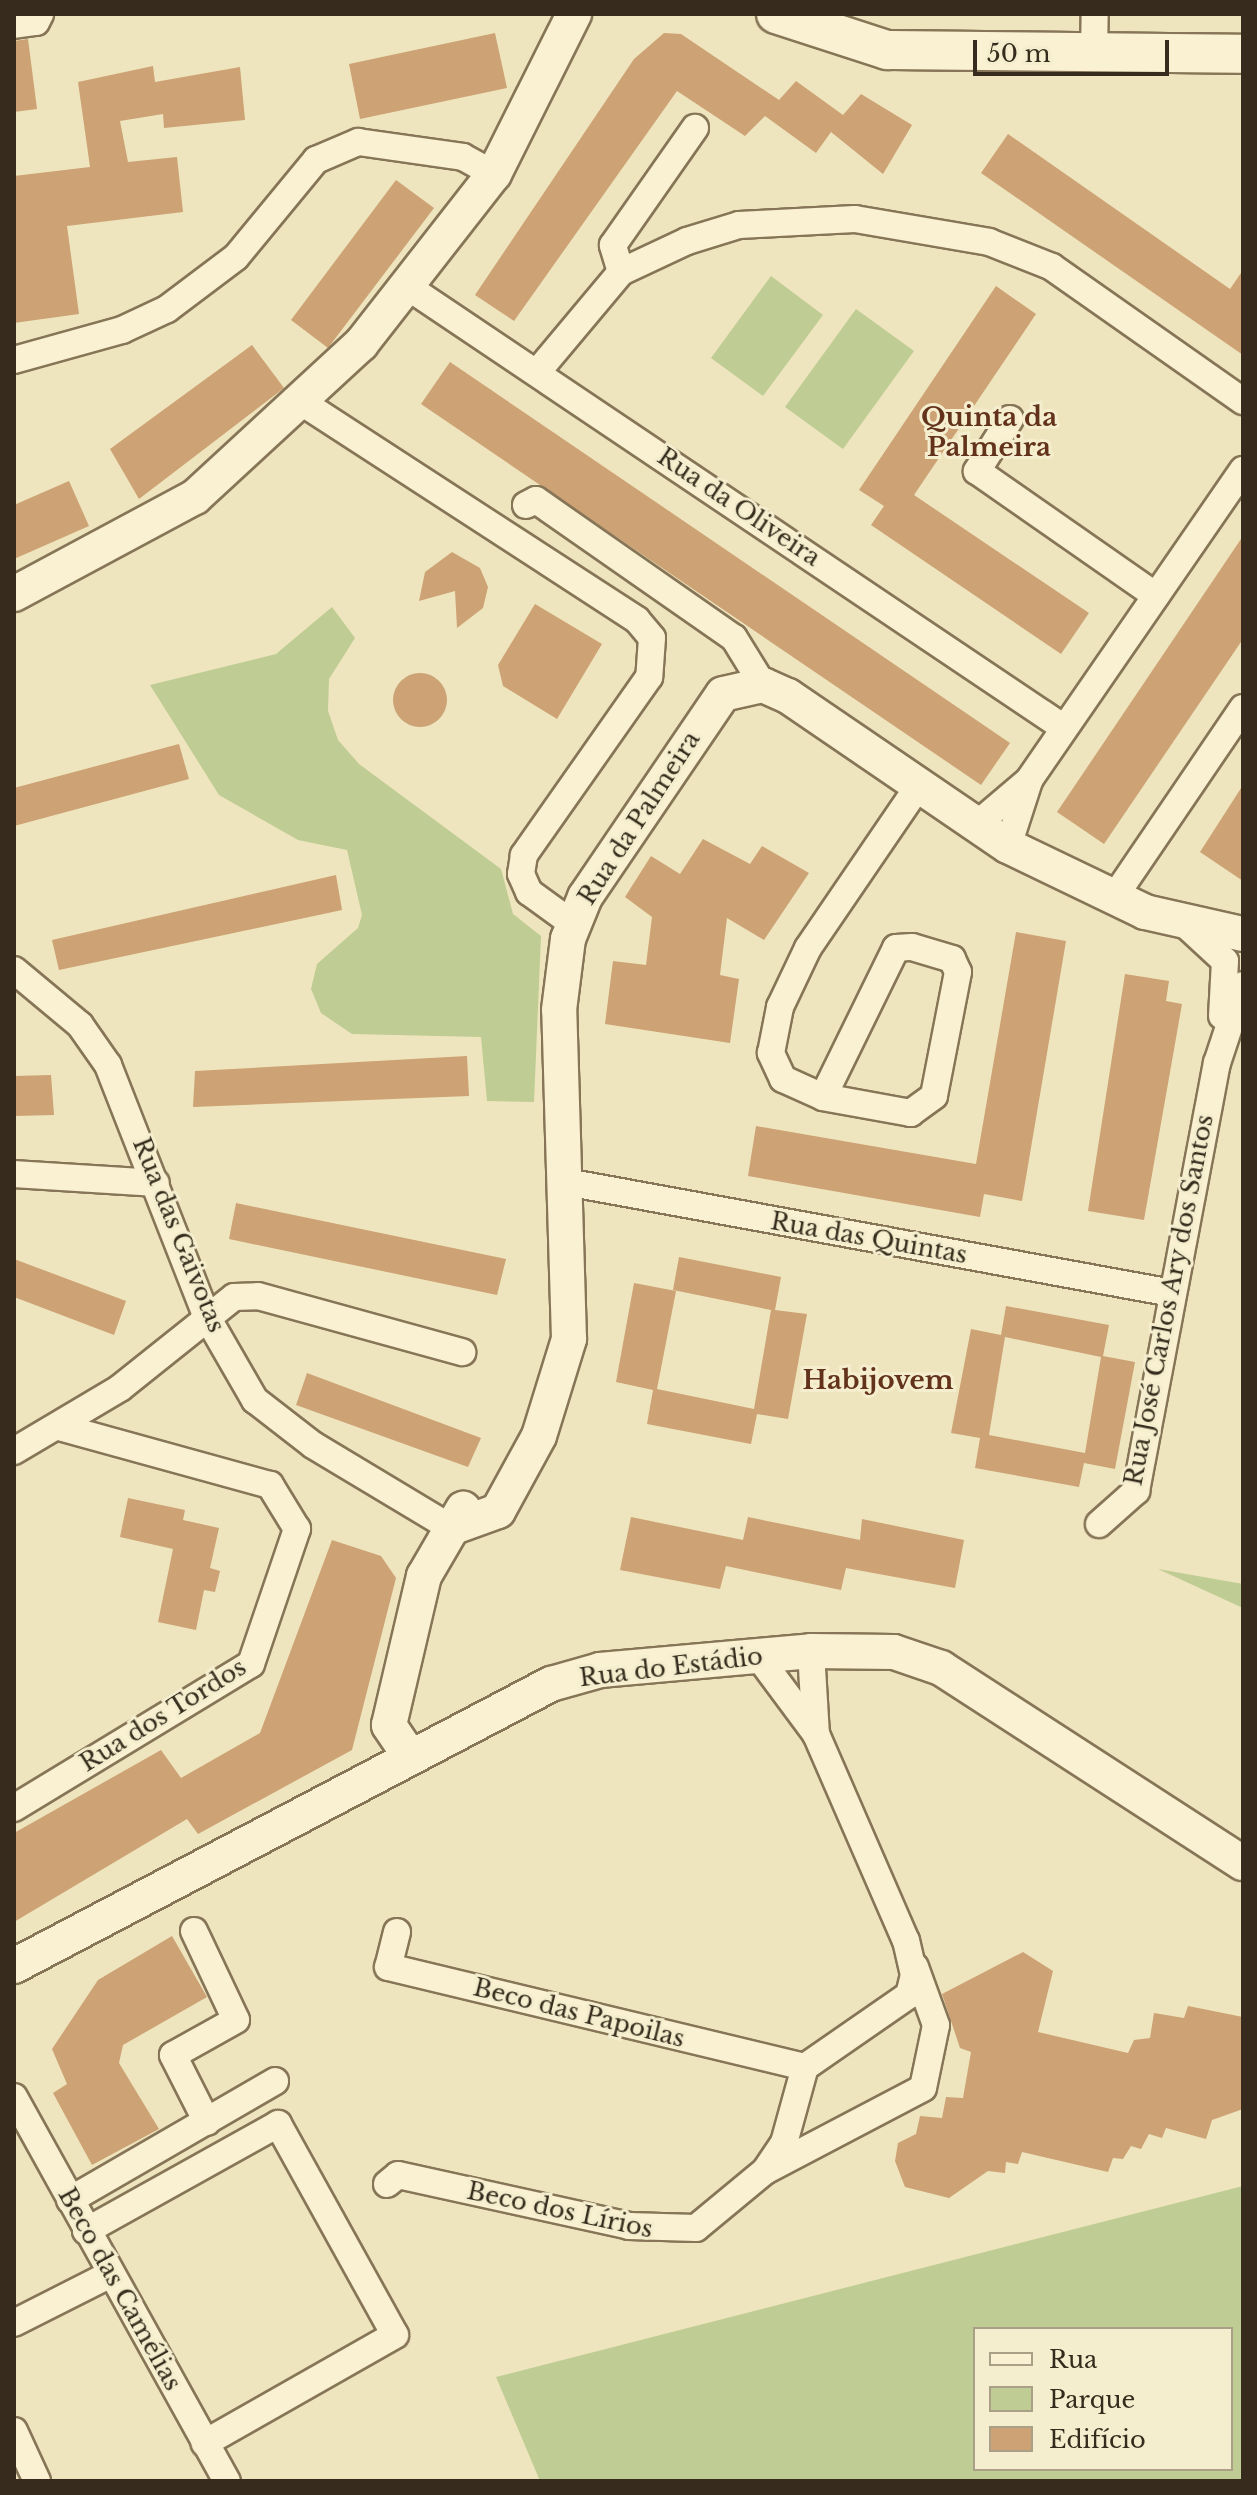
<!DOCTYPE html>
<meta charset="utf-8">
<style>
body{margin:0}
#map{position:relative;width:1257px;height:2495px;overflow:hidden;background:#eee5be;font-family:"Libre Baskerville",serif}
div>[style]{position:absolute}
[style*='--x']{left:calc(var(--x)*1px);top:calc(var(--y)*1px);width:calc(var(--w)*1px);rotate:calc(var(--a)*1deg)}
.green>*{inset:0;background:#bfcc93}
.building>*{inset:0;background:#cda274}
.round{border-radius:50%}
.roads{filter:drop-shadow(2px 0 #867557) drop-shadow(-2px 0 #867557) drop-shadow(0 2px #867557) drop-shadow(0 -2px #867557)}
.minor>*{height:26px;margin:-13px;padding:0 13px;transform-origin:13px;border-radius:13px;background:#f9f1d1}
.tertiary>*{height:34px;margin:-17px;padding:0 17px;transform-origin:17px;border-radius:17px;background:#f9f1d1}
.secondary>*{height:38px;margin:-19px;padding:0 19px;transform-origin:19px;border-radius:19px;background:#f9f1d1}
span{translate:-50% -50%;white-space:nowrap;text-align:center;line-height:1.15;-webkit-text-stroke:6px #f5eece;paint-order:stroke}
.street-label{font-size:24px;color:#362b1c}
.neighbourhood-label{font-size:26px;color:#62321b;font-weight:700}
.frame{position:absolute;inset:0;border:16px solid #362b1c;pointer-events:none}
.legend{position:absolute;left:973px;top:2327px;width:260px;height:144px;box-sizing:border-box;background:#f5eece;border:2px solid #a9a087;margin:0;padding:10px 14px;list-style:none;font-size:24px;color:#362b1c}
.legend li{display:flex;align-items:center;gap:16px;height:40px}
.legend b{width:40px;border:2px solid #a9a087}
.scale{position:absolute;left:973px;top:40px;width:196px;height:36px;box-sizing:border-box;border:4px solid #362b1c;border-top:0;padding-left:10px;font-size:24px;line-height:28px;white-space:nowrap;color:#362b1c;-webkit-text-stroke:6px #f5eece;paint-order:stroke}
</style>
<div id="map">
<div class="green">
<div style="clip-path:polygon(771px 276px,823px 315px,763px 396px,711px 358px)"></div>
<div style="clip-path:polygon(856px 309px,914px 351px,843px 449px,785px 407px)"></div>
<div style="clip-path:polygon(332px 607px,355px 638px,329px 679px,328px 711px,338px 740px,359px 764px,501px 869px,513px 914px,541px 936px,534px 1102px,487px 1101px,481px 1037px,352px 1034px,321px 1013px,311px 989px,317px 964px,358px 928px,362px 915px,347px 850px,298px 840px,219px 795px,150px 685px,276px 654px)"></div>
<div style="clip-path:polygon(1158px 1569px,1243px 1584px,1243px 1608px)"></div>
<div style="clip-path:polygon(evenodd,1243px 2186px,1243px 2481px,540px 2481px,496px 2377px,1243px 2186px,1231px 2329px,1231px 2469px,975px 2469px,975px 2329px,1231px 2329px)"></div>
</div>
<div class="building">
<div style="clip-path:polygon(495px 33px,507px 88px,360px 119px,349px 64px)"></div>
<div style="clip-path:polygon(664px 33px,681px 34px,779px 100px,796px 81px,843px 115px,861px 94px,912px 125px,883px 174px,831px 132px,816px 153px,765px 116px,745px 136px,677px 91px,514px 321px,475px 295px,634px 59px)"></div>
<div style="clip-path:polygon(28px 39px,37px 109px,14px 112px,14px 41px)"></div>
<div style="clip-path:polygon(153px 66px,155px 82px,240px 67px,245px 120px,164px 128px,163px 114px,120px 121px,128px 162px,177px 157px,183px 212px,67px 226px,79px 314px,14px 323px,14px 176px,90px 167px,78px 82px)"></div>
<div style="clip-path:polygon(1008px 134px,1230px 289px,1243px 270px,1243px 355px,981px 173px)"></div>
<div style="clip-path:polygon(396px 180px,434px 208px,328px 348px,291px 320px)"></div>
<div style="clip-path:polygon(996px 286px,1036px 314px,914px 495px,1089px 613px,1061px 654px,871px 525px,884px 506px,859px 490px)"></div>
<div style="clip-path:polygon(252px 345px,284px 388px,139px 499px,110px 449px)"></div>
<div style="clip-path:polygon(450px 362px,1010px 743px,981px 785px,421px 404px)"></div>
<div style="clip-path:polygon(69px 481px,89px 526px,14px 559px,14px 505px)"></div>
<div style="clip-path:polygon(1243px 536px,1243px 639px,1104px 844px,1057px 812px)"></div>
<div style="clip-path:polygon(452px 552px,480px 568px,488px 587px,483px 608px,457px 628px,455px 591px,419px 601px,425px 572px)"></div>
<div style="clip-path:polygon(535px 604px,602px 644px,557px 719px,503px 686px,498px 665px)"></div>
<div class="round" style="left:393px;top:673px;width:54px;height:54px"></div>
<div style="clip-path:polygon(179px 744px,189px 779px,14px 826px,14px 788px)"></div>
<div style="clip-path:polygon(1243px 785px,1243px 881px,1200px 852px)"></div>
<div style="clip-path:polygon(703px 839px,750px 864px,762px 846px,809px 873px,764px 940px,727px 918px,720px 975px,739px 979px,730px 1043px,605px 1024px,613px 961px,646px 965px,652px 917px,625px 897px,651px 856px,680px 874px)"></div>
<div style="clip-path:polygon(336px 875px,342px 910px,59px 970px,52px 940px)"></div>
<div style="clip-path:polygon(1016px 932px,1066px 941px,1022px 1201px,984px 1194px,980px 1217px,748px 1176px,756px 1126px,976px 1164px)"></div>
<div style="clip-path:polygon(1125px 974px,1169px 981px,1166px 1001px,1182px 1004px,1144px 1220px,1088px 1211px)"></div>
<div style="clip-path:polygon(467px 1056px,469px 1096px,193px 1107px,195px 1071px)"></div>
<div style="clip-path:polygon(51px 1075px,54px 1115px,14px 1116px,14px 1076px)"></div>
<div style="clip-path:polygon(236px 1203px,506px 1259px,497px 1295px,229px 1239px)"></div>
<div style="clip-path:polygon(679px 1257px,781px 1277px,775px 1310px,807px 1314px,788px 1419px,757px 1414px,751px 1444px,647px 1424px,653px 1390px,616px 1382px,634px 1283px,676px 1291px,657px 1389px,754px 1409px,771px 1310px,673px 1290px)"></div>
<div style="clip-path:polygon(14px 1259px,126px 1301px,114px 1335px,14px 1297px)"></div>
<div style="clip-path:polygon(evenodd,1006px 1306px,1109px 1325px,1103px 1356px,1135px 1362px,1115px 1469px,1084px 1463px,1079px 1487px,975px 1468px,980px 1438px,951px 1433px,971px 1329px,1001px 1335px,1006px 1306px,1005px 1337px,1101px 1357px,1085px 1453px,989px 1435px,1005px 1337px)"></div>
<div style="clip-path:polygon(307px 1373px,481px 1438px,468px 1467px,296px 1405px)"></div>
<div style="clip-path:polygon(128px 1498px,185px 1510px,183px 1520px,219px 1528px,210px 1568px,220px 1571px,215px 1592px,204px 1590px,196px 1630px,158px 1622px,173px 1549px,120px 1537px)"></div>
<div style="clip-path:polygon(631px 1517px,743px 1540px,748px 1517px,860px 1540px,862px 1519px,964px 1540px,955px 1588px,846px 1568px,841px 1590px,726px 1566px,720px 1589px,620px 1570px)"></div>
<div style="clip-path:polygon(332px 1540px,381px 1556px,396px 1578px,352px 1750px,198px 1834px,187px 1819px,14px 1922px,14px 1833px,161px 1750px,181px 1778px,260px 1733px)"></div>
<div style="clip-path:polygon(172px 1936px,207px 1997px,123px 2045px,119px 2063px,159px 2129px,92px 2165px,53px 2093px,67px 2084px,52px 2049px,98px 1980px)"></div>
<div style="clip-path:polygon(1023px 1952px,1053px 1971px,1038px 2032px,1128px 2053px,1134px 2040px,1150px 2038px,1154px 2013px,1184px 2018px,1188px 2006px,1243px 2017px,1243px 2109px,1212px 2120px,1206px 2139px,1166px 2128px,1162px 2138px,1149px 2134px,1141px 2149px,1131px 2146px,1123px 2159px,1113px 2158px,1108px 2172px,1022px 2152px,1018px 2164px,1006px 2162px,1005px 2173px,988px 2171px,949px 2198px,905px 2187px,895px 2161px,898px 2143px,916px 2134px,920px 2116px,942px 2118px,946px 2097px,963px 2098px,971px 2052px,960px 2048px,942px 1994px)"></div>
</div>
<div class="roads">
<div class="minor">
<div style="--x:14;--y:25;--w:22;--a:-8"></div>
<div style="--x:36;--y:22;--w:9;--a:-63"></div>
<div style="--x:1094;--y:53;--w:39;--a:-89"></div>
<div style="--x:621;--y:272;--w:28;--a:-107"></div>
<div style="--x:613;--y:245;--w:143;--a:-55"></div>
<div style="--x:411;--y:289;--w:787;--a:33.91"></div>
<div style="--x:14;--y:360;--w:112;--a:-15.5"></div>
<div style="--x:122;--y:330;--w:50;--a:-25"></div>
<div style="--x:167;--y:309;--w:86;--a:-37"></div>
<div style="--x:236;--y:257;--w:126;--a:-50.5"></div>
<div style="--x:316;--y:160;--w:46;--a:-23.2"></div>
<div style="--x:358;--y:142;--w:106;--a:8.1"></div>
<div style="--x:463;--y:157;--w:35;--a:29"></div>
<div style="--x:539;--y:370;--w:128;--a:-50.1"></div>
<div style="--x:621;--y:272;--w:73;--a:-25.2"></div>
<div style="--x:687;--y:241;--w:54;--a:-17.1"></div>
<div style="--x:739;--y:225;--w:116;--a:-3"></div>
<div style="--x:855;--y:219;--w:136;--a:9.7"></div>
<div style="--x:989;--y:242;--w:68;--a:21.6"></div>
<div style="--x:1052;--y:267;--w:233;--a:35.1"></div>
<div style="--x:303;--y:403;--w:398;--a:33"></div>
<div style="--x:637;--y:620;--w:23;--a:50"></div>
<div style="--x:652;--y:638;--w:39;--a:94"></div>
<div style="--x:649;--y:677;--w:218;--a:125.1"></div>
<div style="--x:524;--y:855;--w:19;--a:99"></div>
<div style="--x:521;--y:874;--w:20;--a:66"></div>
<div style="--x:529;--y:892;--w:54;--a:36"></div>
<div style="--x:1010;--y:419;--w:62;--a:122.4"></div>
<div style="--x:977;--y:471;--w:218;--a:34.9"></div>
<div style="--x:526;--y:505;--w:11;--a:-27"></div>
<div style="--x:536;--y:500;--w:241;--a:34.9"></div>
<div style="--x:734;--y:638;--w:55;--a:58.3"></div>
<div style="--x:975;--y:826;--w:71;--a:-40.4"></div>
<div style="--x:1029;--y:780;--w:377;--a:-55.4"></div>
<div style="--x:1008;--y:846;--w:68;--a:-72.1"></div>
<div style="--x:1113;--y:899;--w:231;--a:-55.8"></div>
<div style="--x:1188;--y:927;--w:50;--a:42.6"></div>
<div style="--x:1225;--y:961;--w:55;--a:93.1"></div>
<div style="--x:14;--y:970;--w:86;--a:39.8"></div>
<div style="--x:80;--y:1025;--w:49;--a:55"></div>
<div style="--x:108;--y:1065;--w:271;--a:68.6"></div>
<div style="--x:207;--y:1317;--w:96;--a:60"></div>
<div style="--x:255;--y:1400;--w:73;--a:37.8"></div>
<div style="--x:313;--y:1445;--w:161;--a:31"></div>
<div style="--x:823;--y:1097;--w:166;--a:-63.9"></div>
<div style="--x:896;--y:948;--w:16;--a:-4"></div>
<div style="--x:912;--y:947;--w:42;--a:16.7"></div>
<div style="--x:952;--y:959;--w:14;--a:65"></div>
<div style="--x:958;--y:972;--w:126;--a:101"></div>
<div style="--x:934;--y:1096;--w:29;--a:144"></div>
<div style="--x:911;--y:1113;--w:89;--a:-169.7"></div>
<div style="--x:823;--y:1097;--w:44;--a:-155.8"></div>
<div style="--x:783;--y:1079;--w:29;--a:-115"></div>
<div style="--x:771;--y:1053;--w:47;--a:-78.9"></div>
<div style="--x:780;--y:1007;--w:65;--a:-64.6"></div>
<div style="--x:808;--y:948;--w:194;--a:-55.7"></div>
<div style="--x:14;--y:1174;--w:142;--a:3.6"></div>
<div style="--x:566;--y:1182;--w:616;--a:10.38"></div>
<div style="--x:14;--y:1451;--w:123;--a:-30.7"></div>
<div style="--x:120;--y:1388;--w:146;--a:-38.6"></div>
<div style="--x:234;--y:1297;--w:24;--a:-2"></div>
<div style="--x:258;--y:1296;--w:212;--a:15.4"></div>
<div style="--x:1099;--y:1524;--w:50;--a:-41.7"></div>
<div style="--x:1136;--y:1491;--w:436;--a:-79.3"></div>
<div style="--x:1217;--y:1063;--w:82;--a:-71.6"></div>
<div style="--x:811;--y:1651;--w:83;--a:86.6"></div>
<div style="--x:14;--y:1808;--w:277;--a:-31.3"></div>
<div style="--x:251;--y:1664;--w:143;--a:-71.2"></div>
<div style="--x:297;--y:1529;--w:52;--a:-121.5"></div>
<div style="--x:270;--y:1485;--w:218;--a:-164.6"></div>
<div style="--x:194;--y:1931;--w:98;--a:64.7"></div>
<div style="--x:236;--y:2020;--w:72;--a:150.9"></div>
<div style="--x:173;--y:2055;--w:75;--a:63.1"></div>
<div style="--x:397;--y:1932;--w:36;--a:104"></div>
<div style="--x:388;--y:1967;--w:429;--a:13.5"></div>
<div style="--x:14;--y:2097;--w:439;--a:61"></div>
<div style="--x:765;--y:2171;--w:178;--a:-27.7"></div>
<div style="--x:923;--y:2088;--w:64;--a:-78.3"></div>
<div style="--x:936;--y:2025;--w:62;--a:-109.9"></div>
<div style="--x:387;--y:2184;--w:14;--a:-39"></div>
<div style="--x:398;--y:2175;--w:237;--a:12.4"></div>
<div style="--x:629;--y:2226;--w:67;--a:1.7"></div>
<div style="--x:696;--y:2228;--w:89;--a:-39.6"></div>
<div style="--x:765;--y:2171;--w:34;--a:-56"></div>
<div style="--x:784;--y:2143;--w:79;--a:-74.6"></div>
<div style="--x:805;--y:2067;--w:126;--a:-34.7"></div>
<div style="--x:909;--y:1995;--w:21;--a:-76"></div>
<div style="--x:914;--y:1975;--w:35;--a:-103"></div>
<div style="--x:906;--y:1941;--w:226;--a:-113.5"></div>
<div style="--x:816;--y:1734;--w:97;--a:-126.6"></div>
<div style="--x:70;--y:2200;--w:237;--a:-30.1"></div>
<div style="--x:86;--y:2231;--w:220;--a:-29.1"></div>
<div style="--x:278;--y:2124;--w:241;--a:61"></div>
<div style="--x:395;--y:2335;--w:219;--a:150.4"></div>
<div style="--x:14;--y:2323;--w:106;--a:-26.8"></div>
<div style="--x:14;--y:2431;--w:55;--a:65.3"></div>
</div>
<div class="tertiary">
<div style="--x:14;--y:594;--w:205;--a:-28.2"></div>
<div style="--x:195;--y:497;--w:226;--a:-42.7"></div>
<div style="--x:361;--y:344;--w:216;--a:-52"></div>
<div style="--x:494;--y:174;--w:179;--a:-63.4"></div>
<div style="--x:451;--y:1528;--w:50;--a:-19.9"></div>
<div style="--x:498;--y:1511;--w:85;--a:-61.3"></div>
<div style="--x:539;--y:1436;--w:102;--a:-72.8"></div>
<div style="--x:569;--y:1339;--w:329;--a:-91.7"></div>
<div style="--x:559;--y:1010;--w:72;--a:-82.8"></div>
<div style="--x:568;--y:939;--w:45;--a:-68"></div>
<div style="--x:585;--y:897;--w:245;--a:-55.8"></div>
<div style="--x:723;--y:694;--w:41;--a:-12.7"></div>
<div style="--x:763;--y:685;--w:27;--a:24"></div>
<div style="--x:788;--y:696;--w:266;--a:34.3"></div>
<div style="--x:1008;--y:846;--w:152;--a:25.7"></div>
<div style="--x:1145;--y:912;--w:100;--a:12.7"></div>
<div style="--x:409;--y:1755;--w:36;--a:-124"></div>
<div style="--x:389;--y:1725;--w:153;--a:-76.8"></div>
<div style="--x:424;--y:1576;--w:78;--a:-59.8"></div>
<div style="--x:14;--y:1966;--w:607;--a:-27.71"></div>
<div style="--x:551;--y:1684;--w:51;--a:-15.9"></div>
<div style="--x:600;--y:1670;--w:212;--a:-5.1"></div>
<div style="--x:811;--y:1651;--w:83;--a:0.7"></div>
<div style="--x:894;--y:1652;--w:50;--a:18.8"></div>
<div style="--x:941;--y:1668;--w:359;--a:32.9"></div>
</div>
<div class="secondary">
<div style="--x:776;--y:14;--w:117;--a:18"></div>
<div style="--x:887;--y:50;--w:356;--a:0.6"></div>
</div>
</div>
<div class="street-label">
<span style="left:739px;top:507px;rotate:34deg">Rua da Oliveira</span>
<span style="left:639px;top:818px;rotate:-57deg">Rua da Palmeira</span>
<span style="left:179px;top:1235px;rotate:68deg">Rua das Gaivotas</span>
<span style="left:869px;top:1238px;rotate:10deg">Rua das Quintas</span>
<span style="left:1169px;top:1300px;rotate:-79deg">Rua José Carlos Ary dos Santos</span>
<span style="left:671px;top:1667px;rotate:-7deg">Rua do Estádio</span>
<span style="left:163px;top:1715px;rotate:-32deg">Rua dos Tordos</span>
<span style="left:579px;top:2013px;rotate:14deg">Beco das Papoilas</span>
<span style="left:560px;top:2210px;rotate:12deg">Beco dos Lírios</span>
<span style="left:120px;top:2289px;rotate:61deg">Beco das Camélias</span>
</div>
<div class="neighbourhood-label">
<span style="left:989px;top:433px">Quinta da<br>Palmeira</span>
<span style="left:878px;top:1381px">Habijovem</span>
</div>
<div class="frame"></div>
<ul class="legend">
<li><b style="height:10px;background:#f9f1d1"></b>Rua</li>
<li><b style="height:22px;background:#bfcc93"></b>Parque</li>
<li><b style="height:22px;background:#cda274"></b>Edifício</li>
</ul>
<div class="scale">50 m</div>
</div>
